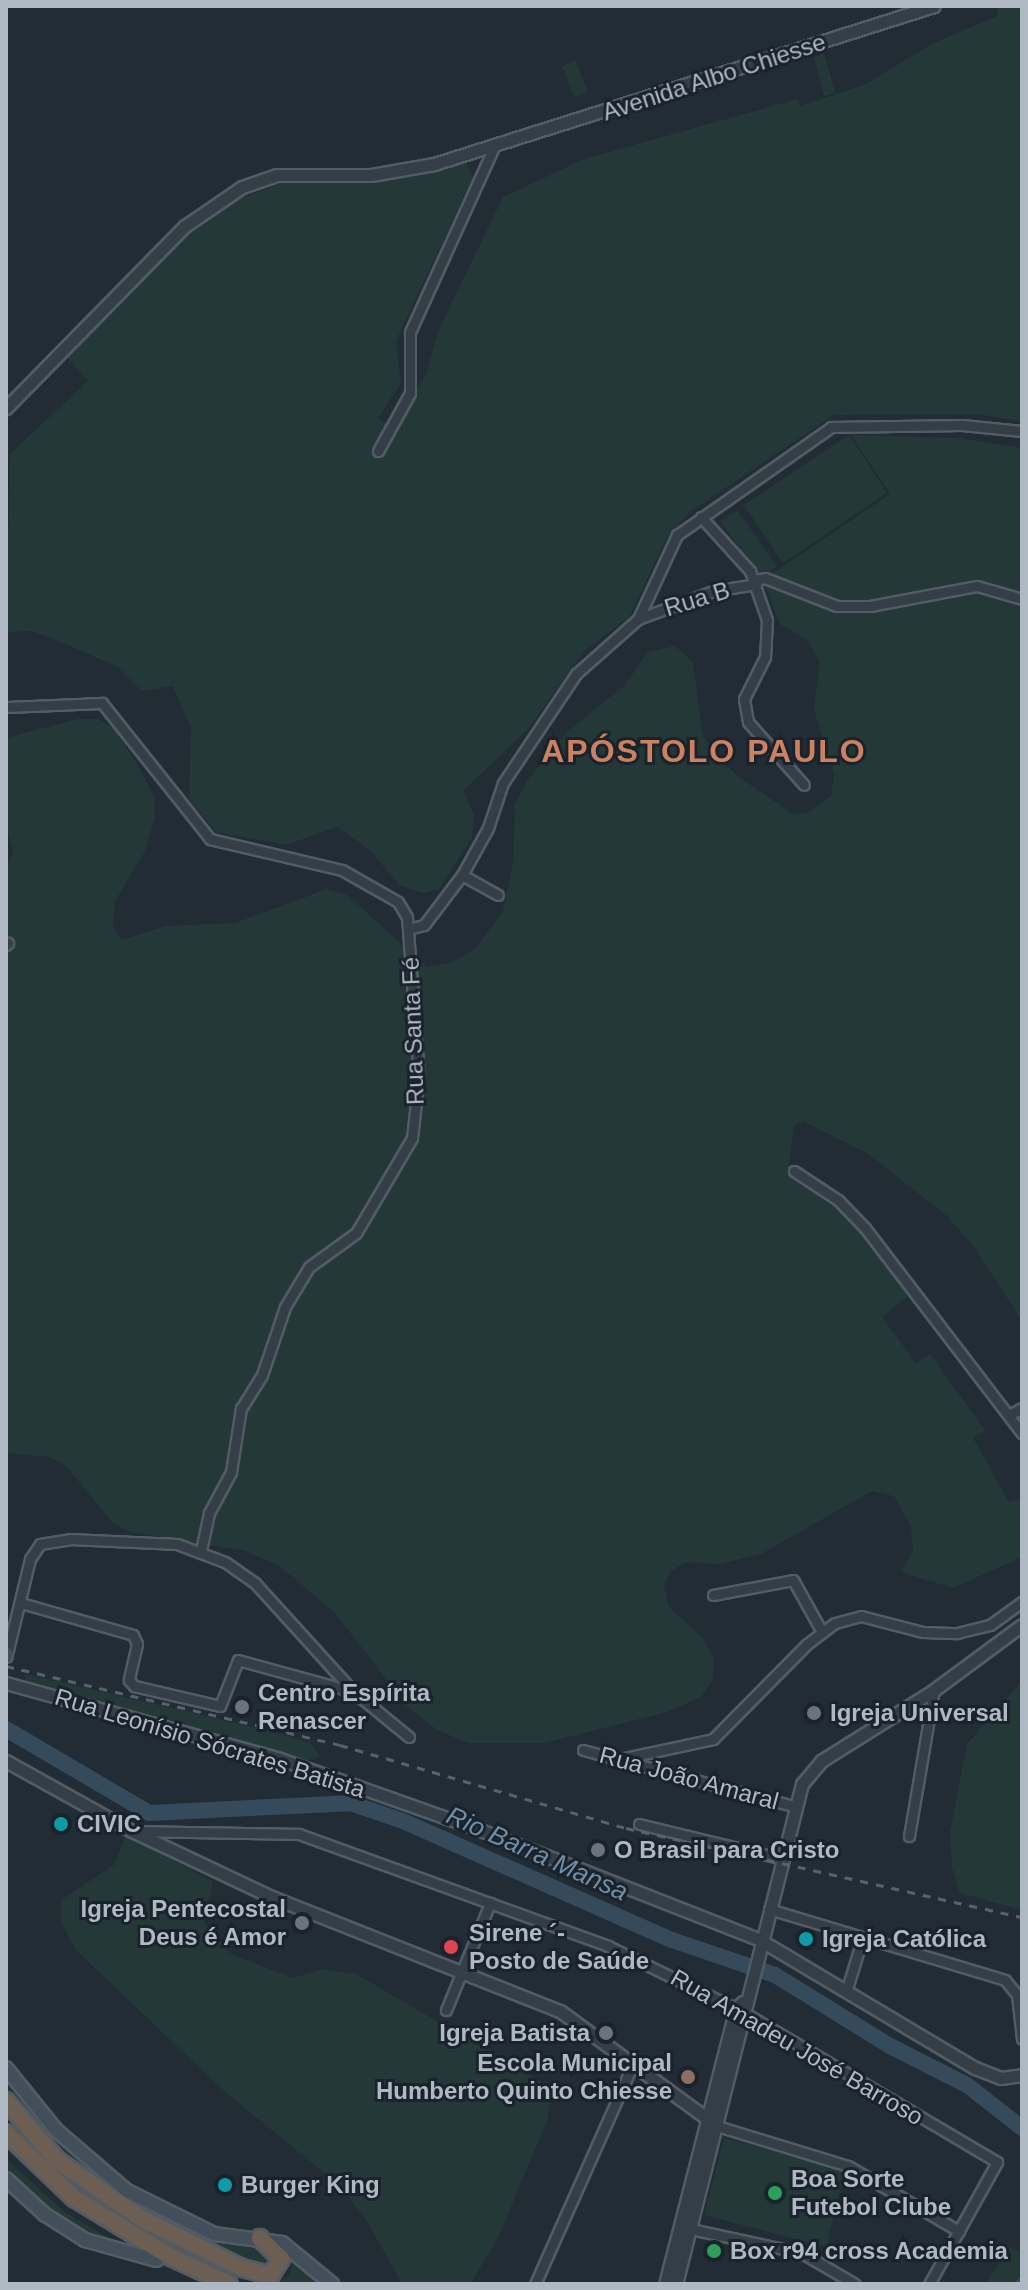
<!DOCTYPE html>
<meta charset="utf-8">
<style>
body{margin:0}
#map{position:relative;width:1028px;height:2290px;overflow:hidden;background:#212c35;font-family:Arial,sans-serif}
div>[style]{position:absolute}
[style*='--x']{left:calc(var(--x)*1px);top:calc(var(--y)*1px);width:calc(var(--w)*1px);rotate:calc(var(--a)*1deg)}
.green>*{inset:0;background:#243937}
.stream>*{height:3px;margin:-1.5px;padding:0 1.5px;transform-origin:1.5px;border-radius:1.5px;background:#354b5c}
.river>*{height:16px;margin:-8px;padding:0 8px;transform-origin:8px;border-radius:8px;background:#354b5c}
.roads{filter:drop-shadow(2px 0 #525c64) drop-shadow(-2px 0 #525c64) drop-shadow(0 2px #525c64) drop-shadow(0 -2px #525c64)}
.minor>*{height:9px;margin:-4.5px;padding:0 4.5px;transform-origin:4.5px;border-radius:4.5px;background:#343e46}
.tertiary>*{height:11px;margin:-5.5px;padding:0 5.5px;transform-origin:5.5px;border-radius:5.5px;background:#343e46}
.secondary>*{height:12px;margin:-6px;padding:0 6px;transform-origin:6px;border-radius:6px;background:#424e59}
.motorway>*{height:16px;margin:-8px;padding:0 8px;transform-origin:8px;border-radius:8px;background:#6c5e52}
.rail>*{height:3px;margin-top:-1.5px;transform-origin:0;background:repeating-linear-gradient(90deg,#56636d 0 8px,transparent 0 16px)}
.dots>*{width:22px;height:22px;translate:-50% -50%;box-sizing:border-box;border:4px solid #1a232b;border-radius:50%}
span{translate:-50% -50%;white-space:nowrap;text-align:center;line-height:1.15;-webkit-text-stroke:6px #1a232b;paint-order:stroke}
.street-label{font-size:24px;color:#aeb9c3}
.poi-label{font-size:24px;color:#aeb9c3;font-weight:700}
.left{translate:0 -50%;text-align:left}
.right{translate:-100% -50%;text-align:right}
.water-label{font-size:26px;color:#708ea5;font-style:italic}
.district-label{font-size:32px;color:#cc8160;font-weight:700;letter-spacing:2px}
.frame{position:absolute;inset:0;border:8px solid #aeb9c3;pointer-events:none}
</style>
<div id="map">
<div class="green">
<div style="clip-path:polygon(996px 6px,1022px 6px,1022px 422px,979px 414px,834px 415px,691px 511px,666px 539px,630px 616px,584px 651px,528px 729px,463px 791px,474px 815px,472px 838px,439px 889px,423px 893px,399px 885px,370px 850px,337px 827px,286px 845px,216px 832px,189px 799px,191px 728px,173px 686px,142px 691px,118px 667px,50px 637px,31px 631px,6px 632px,10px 454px,88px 381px,67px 357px,177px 244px,230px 203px,285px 182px,373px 180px,465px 161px,473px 177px,396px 341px,401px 383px,378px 418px,390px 427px,426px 375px,438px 331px,503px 197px,584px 159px,798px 99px,800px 106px,864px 85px,932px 44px,999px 15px)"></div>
<div style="clip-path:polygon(824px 53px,835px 93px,824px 96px,814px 57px)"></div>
<div style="clip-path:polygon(576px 61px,588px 92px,574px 97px,562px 66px)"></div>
<div style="clip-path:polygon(849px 435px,887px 493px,783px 563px,744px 505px)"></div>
<div style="clip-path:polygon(851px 435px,958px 438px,1022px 448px,1022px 1321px,974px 1247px,947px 1216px,867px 1153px,803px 1121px,794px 1126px,789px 1164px,794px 1177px,856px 1225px,908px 1296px,882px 1317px,916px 1363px,930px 1354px,985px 1430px,973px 1438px,1009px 1502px,1019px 1499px,1022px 1506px,1022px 1557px,953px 1588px,901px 1572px,913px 1550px,911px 1527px,894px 1496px,872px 1491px,761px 1554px,719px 1564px,685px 1562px,669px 1573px,664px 1586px,669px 1607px,703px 1638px,714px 1658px,713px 1679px,701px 1697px,667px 1712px,544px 1743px,468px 1743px,437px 1730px,407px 1706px,335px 1613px,281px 1567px,246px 1551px,130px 1532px,113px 1523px,66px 1466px,50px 1457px,6px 1453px,6px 867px,13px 853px,6px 825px,6px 738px,78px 719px,99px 719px,113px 728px,138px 765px,154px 797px,155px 818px,144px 853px,115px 901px,113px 927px,122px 940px,166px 926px,235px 923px,327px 889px,347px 895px,427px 967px,453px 962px,476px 948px,503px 911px,513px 863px,515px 804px,527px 781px,567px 732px,625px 685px,648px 652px,675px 646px,693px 662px,702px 733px,717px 758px,739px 777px,793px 814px,809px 812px,831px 796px,834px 775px,814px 710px,820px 661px,806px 639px,780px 624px,763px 580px,890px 494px)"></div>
<div style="clip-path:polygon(737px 510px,777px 566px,761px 578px,720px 521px)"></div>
<div style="clip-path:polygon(26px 1674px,261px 1729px,310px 1743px,321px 1757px,307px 1761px,31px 1686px,24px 1678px)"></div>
<div style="clip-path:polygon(1022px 1681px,1022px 1910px,960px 1893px,952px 1868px,950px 1832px,967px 1744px)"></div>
<div style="clip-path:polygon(126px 1835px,213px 1882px,204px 1923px,231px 1954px,293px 1978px,323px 1969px,356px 1974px,545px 2084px,551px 2100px,547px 2121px,497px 2240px,470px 2284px,402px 2284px,367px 2221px,340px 2186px,223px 2090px,76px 1950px,61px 1922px,61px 1900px,114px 1865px)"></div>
<div style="clip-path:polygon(6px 2079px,62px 2147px,117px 2191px,210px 2239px,249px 2242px,274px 2254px,269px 2266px,259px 2268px,175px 2228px,78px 2174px,6px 2096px)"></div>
<div style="clip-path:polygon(724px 2138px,845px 2170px,826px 2247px,704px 2215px)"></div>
<div style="clip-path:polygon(6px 2159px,65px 2212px,124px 2247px,103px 2245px,51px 2214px,6px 2171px)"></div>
<div style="clip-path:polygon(1011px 2247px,1022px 2253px,1022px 2284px,985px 2284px)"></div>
<div style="clip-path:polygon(294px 2260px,312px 2274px,321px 2284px,275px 2284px,289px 2275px)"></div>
</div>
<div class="stream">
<div style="--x:1013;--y:2284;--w:11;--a:-34"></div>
</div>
<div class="river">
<div style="--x:6;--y:1729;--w:166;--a:30.4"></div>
<div style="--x:149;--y:1813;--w:201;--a:-2.8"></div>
<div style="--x:350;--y:1803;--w:56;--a:18.8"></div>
<div style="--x:403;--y:1821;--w:294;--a:23.9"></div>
<div style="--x:672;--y:1940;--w:109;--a:18.8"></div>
<div style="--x:775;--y:1975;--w:135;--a:31.7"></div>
<div style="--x:890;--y:2046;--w:86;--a:26.9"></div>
<div style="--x:967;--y:2085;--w:70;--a:38"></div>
</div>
<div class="roads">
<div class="minor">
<div style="--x:378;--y:451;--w:66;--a:-61.1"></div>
<div style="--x:410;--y:393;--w:61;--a:-90"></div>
<div style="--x:410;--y:332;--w:203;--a:-65.6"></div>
<div style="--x:701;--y:517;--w:73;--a:47.8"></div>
<div style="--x:750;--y:571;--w:52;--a:70.9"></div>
<div style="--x:767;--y:620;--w:37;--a:93"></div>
<div style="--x:765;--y:657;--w:47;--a:116.6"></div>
<div style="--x:744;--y:699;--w:23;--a:80"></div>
<div style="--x:748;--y:722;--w:84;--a:48.4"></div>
<div style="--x:754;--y:580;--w:11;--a:-10"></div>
<div style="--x:765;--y:578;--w:77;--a:21.3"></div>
<div style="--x:837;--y:606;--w:33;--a:0"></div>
<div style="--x:870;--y:606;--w:109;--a:-10.6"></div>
<div style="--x:977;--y:586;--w:47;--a:16.1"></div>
<div style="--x:638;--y:619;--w:80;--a:-20.5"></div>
<div style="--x:713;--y:591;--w:44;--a:-9.2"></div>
<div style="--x:6;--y:707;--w:96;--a:-2.4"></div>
<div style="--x:102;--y:703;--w:174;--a:51.5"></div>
<div style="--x:210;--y:839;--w:136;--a:13.2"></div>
<div style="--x:342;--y:870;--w:64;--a:29.7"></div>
<div style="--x:398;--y:902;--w:17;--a:59"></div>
<div style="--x:407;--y:917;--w:159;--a:85.7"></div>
<div style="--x:419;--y:1076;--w:62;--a:96.4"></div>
<div style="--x:412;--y:1138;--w:110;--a:120.5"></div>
<div style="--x:356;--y:1233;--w:58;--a:144.1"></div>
<div style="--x:309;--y:1267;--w:47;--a:121"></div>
<div style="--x:285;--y:1307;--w:72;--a:108.7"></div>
<div style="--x:262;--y:1375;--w:39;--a:122"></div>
<div style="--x:241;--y:1408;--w:65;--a:98.9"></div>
<div style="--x:231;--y:1472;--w:47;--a:118.2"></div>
<div style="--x:209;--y:1513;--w:38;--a:102"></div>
<div style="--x:462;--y:875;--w:41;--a:29.1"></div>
<div style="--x:408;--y:929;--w:16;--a:-14"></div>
<div style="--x:424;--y:925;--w:63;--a:-52.8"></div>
<div style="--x:462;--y:875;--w:54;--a:-61"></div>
<div style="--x:488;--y:828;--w:47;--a:-71.6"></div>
<div style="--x:503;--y:783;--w:131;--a:-56.2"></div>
<div style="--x:576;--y:674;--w:83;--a:-41.6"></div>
<div style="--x:638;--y:619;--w:93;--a:-65.1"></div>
<div style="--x:677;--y:535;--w:188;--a:-35"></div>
<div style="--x:831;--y:427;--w:131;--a:-0.9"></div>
<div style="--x:962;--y:425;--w:60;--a:5.7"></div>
<div style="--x:6;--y:945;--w:3;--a:-45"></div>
<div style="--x:794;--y:1171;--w:53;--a:33.4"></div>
<div style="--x:838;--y:1200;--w:39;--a:46"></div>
<div style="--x:865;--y:1228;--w:258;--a:52.6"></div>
<div style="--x:1011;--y:1414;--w:13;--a:-29"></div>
<div style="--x:713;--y:1595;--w:81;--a:-10.6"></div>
<div style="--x:793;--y:1580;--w:57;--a:60.8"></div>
<div style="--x:21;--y:1603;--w:116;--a:15.9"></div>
<div style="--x:133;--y:1635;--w:10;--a:66"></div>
<div style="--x:137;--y:1644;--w:37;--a:103"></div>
<div style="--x:129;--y:1680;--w:8;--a:50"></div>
<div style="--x:134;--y:1686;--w:88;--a:13.1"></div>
<div style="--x:220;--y:1706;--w:49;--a:-68.6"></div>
<div style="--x:238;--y:1660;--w:120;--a:15.4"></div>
<div style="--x:7;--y:1654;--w:98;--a:-76.4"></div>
<div style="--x:30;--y:1559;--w:18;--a:-56"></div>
<div style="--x:40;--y:1544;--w:30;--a:-9"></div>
<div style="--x:70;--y:1539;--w:107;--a:2.7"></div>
<div style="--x:177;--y:1544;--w:51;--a:20.6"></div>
<div style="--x:225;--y:1562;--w:37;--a:35"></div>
<div style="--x:255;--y:1583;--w:147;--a:47.8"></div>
<div style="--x:354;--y:1692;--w:71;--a:39.3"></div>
<div style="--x:583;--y:1750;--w:218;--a:14.9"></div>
<div style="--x:620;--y:1759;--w:95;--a:-12.1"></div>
<div style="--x:713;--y:1739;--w:134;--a:-45.3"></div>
<div style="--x:807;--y:1644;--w:35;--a:-37"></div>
<div style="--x:835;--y:1623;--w:27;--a:-15"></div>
<div style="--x:861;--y:1616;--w:64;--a:14.5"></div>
<div style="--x:923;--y:1632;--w:34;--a:2"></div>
<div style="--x:957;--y:1633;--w:34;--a:-14"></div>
<div style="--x:990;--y:1625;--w:39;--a:-36"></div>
<div style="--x:639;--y:1824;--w:145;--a:13.6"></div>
<div style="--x:135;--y:1831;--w:164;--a:1"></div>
<div style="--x:299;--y:1834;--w:329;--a:19.9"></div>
<div style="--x:608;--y:1946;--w:153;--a:26.1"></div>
<div style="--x:745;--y:2013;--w:293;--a:30.6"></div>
<div style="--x:997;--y:2162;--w:140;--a:119.1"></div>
<div style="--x:909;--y:1836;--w:148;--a:-80.3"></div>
<div style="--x:769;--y:1909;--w:246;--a:16.7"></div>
<div style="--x:1005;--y:1980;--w:19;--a:51"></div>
<div style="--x:1017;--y:1995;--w:44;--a:83.5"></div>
<div style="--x:846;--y:1992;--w:54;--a:-72.9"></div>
<div style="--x:446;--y:2010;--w:116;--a:-67.6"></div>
<div style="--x:717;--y:2126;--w:137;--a:17"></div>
<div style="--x:848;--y:2166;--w:129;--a:30.4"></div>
<div style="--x:686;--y:2228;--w:119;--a:12.2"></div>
<div style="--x:802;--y:2253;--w:61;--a:30.3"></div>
<div style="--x:535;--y:2284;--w:239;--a:-66"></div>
</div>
<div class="tertiary">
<div style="--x:6;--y:408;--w:255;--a:-45.5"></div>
<div style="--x:185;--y:226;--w:69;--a:-34.4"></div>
<div style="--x:242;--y:187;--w:36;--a:-19"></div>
<div style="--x:276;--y:175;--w:95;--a:0"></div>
<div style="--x:371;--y:175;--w:64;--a:-9.9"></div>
<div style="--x:434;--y:164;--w:524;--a:-17.54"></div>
<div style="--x:6;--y:1683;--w:284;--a:15.5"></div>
<div style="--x:280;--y:1759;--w:212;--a:19.5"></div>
<div style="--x:480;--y:1830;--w:301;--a:21.4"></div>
<div style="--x:760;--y:1940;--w:250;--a:30.8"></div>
<div style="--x:975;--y:2068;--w:28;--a:21"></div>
<div style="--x:1001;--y:2078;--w:21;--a:-8"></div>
<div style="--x:6;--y:1761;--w:144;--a:29.1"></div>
<div style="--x:132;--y:1831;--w:157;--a:25.3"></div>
<div style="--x:274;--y:1898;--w:308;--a:21.6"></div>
<div style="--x:560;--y:2011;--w:195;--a:36.2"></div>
<div style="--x:665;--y:2284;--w:285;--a:-75.6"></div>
<div style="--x:736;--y:2008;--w:9;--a:-41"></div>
<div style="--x:676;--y:2284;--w:516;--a:-75.86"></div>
<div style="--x:802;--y:1784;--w:30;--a:-50"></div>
<div style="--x:821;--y:1761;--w:133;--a:-32.1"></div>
<div style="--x:934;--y:1690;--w:109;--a:-36.5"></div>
</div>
<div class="secondary">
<div style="--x:6;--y:1653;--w:3;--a:90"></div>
<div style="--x:6;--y:2068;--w:80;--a:51.1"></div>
<div style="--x:56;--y:2130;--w:94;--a:40.7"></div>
<div style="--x:127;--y:2191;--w:97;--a:26.3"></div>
<div style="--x:214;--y:2234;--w:69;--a:7.5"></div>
<div style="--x:282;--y:2243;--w:65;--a:39.4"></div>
<div style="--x:6;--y:2179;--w:52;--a:42.6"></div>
<div style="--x:44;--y:2214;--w:49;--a:32.4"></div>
<div style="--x:85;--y:2240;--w:74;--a:15.7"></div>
</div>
<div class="motorway">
<div style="--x:6;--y:2101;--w:78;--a:49.2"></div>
<div style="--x:57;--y:2160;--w:103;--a:34.8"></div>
<div style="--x:142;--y:2219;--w:111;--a:26.1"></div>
<div style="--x:242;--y:2268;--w:30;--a:14"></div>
<div style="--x:271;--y:2275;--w:19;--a:-58"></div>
<div style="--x:281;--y:2259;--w:30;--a:-135"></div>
<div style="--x:6;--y:2133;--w:94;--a:43.7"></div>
<div style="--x:74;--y:2198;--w:114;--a:31.3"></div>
<div style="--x:171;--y:2257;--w:64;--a:25"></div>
</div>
</div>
<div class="rail">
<div style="--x:6;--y:1666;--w:343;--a:13.3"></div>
<div style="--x:340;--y:1745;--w:298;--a:16.2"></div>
<div style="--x:626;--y:1828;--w:406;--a:12.7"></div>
</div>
<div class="dots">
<div style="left:242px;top:1707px;background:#6b7280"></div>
<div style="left:814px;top:1713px;background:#6b7280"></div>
<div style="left:61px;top:1824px;background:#0f9aa8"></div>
<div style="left:598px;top:1850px;background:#6b7280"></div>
<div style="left:302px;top:1923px;background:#6b7280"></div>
<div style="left:806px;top:1939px;background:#0f9aa8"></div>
<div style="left:451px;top:1947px;background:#e0444e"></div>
<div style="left:606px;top:2033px;background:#6b7280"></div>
<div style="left:688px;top:2077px;background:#8d6e63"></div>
<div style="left:225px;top:2185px;background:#0f9aa8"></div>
<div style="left:775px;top:2193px;background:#2e9e5b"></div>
<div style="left:714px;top:2251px;background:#2e9e5b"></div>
</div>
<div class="street-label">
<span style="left:714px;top:77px;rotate:-18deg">Avenida Albo Chiesse</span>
<span style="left:697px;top:599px;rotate:-17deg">Rua B</span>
<span style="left:413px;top:1031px;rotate:-92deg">Rua Santa Fé</span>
<span style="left:210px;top:1743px;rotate:17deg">Rua Leonísio Sócrates Batista</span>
<span style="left:689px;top:1778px;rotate:15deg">Rua João Amaral</span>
<span style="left:797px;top:2047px;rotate:30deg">Rua Amadeu José Barroso</span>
</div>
<div class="poi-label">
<span class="left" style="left:258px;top:1707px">Centro Espírita<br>Renascer</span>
<span class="left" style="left:830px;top:1713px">Igreja Universal</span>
<span class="left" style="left:77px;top:1824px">CIVIC</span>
<span class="left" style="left:614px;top:1850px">O Brasil para Cristo</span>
<span class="right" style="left:286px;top:1923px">Igreja Pentecostal<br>Deus é Amor</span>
<span class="left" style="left:469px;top:1947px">Sirene ´-<br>Posto de Saúde</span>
<span class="left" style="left:822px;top:1939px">Igreja Católica</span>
<span class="right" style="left:590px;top:2033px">Igreja Batista</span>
<span class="right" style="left:672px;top:2077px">Escola Municipal<br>Humberto Quinto Chiesse</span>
<span class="left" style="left:791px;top:2193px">Boa Sorte<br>Futebol Clube</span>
<span class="left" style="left:241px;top:2185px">Burger King</span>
<span class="left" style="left:730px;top:2251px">Box r94 cross Academia</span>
</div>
<div class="water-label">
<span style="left:537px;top:1854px;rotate:24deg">Rio Barra Mansa</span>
</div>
<div class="district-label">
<span style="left:704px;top:751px">APÓSTOLO PAULO</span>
</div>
<div class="frame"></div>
</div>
